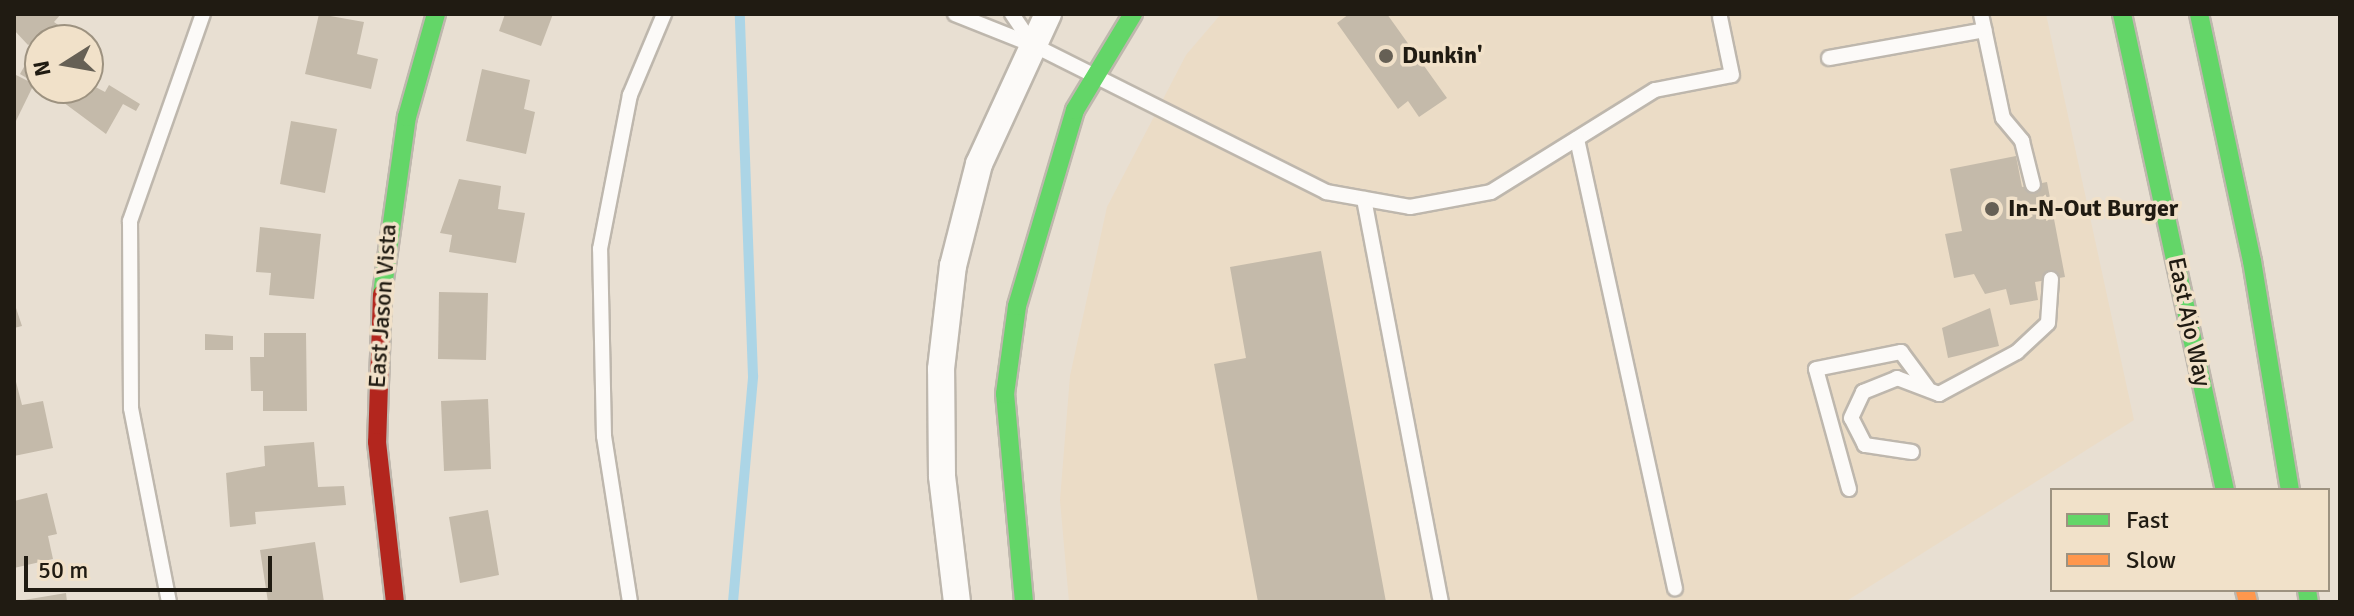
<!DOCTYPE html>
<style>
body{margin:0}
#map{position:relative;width:2354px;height:616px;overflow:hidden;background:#e8dfd2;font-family:Signika,sans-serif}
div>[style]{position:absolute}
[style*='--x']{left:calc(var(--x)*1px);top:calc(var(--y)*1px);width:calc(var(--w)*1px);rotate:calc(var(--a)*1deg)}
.built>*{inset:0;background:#ebdcc6}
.stream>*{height:10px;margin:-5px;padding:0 5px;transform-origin:5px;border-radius:5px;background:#acd5e6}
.building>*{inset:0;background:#c4baaa}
.roads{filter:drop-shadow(2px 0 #beb7ad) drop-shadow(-2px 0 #beb7ad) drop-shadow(0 2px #beb7ad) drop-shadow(0 -2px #beb7ad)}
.lane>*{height:14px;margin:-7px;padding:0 7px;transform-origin:7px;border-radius:7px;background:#fcfaf8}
.street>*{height:26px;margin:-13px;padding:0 13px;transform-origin:13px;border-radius:13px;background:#fcfaf8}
.fast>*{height:18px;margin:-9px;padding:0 9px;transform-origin:9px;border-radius:9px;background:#63d668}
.slow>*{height:18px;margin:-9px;padding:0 9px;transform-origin:9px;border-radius:9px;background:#ff974d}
.jam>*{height:18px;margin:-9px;padding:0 9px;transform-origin:9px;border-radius:9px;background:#b3261e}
.dots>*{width:22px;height:22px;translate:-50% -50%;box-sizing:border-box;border:4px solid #f1e1c9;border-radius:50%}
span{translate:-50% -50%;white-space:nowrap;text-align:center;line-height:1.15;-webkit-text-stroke:7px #f1e1c9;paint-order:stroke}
.poi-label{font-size:24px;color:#201b12;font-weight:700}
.left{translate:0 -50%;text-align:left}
.street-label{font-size:24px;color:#201b12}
.frame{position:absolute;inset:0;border:16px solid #201b12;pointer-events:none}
.legend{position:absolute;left:2050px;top:488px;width:280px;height:104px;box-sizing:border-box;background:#f1e1c9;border:2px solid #9d9280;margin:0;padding:10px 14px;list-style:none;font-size:24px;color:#201b12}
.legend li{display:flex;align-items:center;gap:16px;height:40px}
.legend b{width:40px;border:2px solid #9d9280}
.north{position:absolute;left:24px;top:24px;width:80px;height:80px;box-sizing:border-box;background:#f1e1c9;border:2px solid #9d9280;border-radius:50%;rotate:259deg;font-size:22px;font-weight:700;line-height:32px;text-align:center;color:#201b12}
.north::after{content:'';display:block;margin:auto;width:28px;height:36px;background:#666055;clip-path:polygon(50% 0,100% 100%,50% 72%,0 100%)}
.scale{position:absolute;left:24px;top:556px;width:248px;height:36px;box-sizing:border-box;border:4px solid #201b12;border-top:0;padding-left:10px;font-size:24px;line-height:28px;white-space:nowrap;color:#201b12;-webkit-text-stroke:6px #f1e1c9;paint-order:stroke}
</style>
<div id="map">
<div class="built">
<div style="clip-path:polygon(1221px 14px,2046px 14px,2134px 420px,1845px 602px,1069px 602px,1060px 500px,1070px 376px,1107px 207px,1186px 55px)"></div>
</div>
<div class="stream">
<div style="--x:733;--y:602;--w:227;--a:-84.9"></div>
<div style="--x:753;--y:376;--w:362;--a:-92.1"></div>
</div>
<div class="building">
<div style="clip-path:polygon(14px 14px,61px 14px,54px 22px,61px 27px,28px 45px,14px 30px)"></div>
<div style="clip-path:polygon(319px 14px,364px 22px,357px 54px,378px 59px,371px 89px,305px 74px)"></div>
<div style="clip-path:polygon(505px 14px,553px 14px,541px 46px,499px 31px)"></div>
<div style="clip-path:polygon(1349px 14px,1387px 14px,1447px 98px,1419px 117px,1408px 101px,1398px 109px,1337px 23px)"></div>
<div style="clip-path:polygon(33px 51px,40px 55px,40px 86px,20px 74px)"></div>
<div style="clip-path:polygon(482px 69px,530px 80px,524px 109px,535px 112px,526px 154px,466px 141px)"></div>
<div style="clip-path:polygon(14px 74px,34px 84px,14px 125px)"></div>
<div style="clip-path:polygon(88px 83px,105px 92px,109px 85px,140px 104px,136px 111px,123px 104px,106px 134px,44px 88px)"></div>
<div style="clip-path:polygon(291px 121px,337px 129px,325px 193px,280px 184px)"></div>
<div style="clip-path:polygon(2016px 156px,2022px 187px,2047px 182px,2065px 277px,2035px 282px,2038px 300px,2010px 305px,2006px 289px,1985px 294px,1974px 274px,1954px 278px,1945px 234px,1962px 231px,1950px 169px)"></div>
<div style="clip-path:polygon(459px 179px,501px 186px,498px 209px,525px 213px,516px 263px,449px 252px,452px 235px,440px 233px)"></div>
<div style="clip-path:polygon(260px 227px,321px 234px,314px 299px,269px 295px,271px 273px,256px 272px)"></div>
<div style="clip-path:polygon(1321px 251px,1386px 602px,1258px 602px,1214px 364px,1246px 358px,1230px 267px)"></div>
<div style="clip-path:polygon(439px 292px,488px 293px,486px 360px,438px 359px)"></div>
<div style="clip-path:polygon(14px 302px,22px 326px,14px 328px)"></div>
<div style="clip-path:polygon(1990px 308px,1999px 346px,1948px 358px,1942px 328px)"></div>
<div style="clip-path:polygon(264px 333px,306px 333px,307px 411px,263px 411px,263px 391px,251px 391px,250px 357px,264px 357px)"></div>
<div style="clip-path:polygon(205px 334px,233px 336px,233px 350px,205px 350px)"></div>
<div style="clip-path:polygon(14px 374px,22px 405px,43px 401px,53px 448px,14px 456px)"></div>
<div style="clip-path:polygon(488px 399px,491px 469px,444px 471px,441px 401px)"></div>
<div style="clip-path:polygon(314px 442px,318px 487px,344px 486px,346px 505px,255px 512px,256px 524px,230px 527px,226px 473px,265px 466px,264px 446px)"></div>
<div style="clip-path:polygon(47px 493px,57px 534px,48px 536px,53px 559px,14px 568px,14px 501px)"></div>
<div style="clip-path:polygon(488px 510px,499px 575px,460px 583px,449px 517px)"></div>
<div style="clip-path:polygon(315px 542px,324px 602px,268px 602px,260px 550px)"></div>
<div style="clip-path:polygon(66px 593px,67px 602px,24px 602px,24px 600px)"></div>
</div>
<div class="roads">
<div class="lane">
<div style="--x:955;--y:14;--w:84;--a:21.7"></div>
<div style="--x:1033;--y:45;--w:328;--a:26.6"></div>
<div style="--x:1326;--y:192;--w:85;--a:10.1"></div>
<div style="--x:1410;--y:207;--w:82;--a:-10.5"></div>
<div style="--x:1491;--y:192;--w:193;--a:-31.9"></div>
<div style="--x:1655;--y:90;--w:78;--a:-11"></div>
<div style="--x:1732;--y:75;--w:59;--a:-101.7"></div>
<div style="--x:1012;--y:14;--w:37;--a:56"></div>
<div style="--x:1981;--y:14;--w:106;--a:78.1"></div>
<div style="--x:2003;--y:118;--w:30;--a:50"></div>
<div style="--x:2022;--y:141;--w:45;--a:76"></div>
<div style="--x:1829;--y:58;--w:158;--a:-10.2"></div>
<div style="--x:1577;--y:139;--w:460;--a:77.7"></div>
<div style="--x:1364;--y:199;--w:410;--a:79.2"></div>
<div style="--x:1912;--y:452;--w:48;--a:-171.5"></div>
<div style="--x:1865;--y:445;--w:30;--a:-117"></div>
<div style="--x:1851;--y:418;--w:29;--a:-65"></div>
<div style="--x:1863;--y:392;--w:37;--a:-22"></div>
<div style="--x:1897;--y:378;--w:45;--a:20.9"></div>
<div style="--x:1939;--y:394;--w:89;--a:-28.3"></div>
<div style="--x:2017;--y:352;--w:42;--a:-43.1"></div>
<div style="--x:2048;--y:323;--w:44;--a:-86.1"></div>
<div style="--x:1849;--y:489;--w:124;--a:-105.4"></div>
<div style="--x:1816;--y:369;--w:87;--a:-11.3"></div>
<div style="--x:1901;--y:352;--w:44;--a:53.4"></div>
<div style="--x:169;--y:602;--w:198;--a:-101.1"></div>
<div style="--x:131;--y:408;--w:187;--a:-90.3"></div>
<div style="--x:130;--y:221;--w:219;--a:-70.6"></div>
<div style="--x:630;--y:602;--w:168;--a:-98.9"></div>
<div style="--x:604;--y:436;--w:187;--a:-91.2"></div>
<div style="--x:600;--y:249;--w:157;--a:-79"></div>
<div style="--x:630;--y:95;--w:88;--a:-67.2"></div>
</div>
<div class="street">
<div style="--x:957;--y:602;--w:127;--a:-96.8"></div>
<div style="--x:942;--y:476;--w:107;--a:-90.5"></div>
<div style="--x:941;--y:369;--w:104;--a:-83.4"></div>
<div style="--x:953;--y:266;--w:105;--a:-75.7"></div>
<div style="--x:979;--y:164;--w:165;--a:-65.3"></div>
</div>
<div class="fast">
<div style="--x:2122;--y:14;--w:487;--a:77.8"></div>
<div style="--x:2199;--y:14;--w:253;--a:77.9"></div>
<div style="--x:2252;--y:261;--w:232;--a:80.6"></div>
<div style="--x:382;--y:294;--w:179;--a:-82"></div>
<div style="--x:407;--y:117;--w:107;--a:-74.3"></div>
<div style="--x:2307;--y:590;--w:12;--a:81"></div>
<div style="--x:1024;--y:602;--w:209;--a:-95.2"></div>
<div style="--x:1005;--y:394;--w:89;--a:-82.2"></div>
<div style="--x:1017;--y:306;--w:204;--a:-73.5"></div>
<div style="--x:1075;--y:110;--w:112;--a:-58.9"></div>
</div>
<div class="slow">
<div style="--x:2245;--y:590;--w:12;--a:76"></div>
</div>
<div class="jam">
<div style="--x:382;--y:294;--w:148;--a:91.9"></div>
<div style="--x:377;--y:442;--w:161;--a:83.6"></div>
</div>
</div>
<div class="dots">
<div style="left:1386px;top:56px;background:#666055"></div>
<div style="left:1992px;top:209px;background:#666055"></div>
</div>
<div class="poi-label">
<span class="left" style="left:1402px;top:56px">Dunkin'</span>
<span class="left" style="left:2008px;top:209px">In-N-Out Burger</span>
</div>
<div class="street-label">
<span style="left:383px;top:306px;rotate:-86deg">East Jason Vista</span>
<span style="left:2189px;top:322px;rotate:78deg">East Ajo Way</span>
</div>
<div class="frame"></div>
<ul class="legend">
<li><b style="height:10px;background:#63d668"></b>Fast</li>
<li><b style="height:10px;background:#ff974d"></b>Slow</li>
</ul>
<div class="north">N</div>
<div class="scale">50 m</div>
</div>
